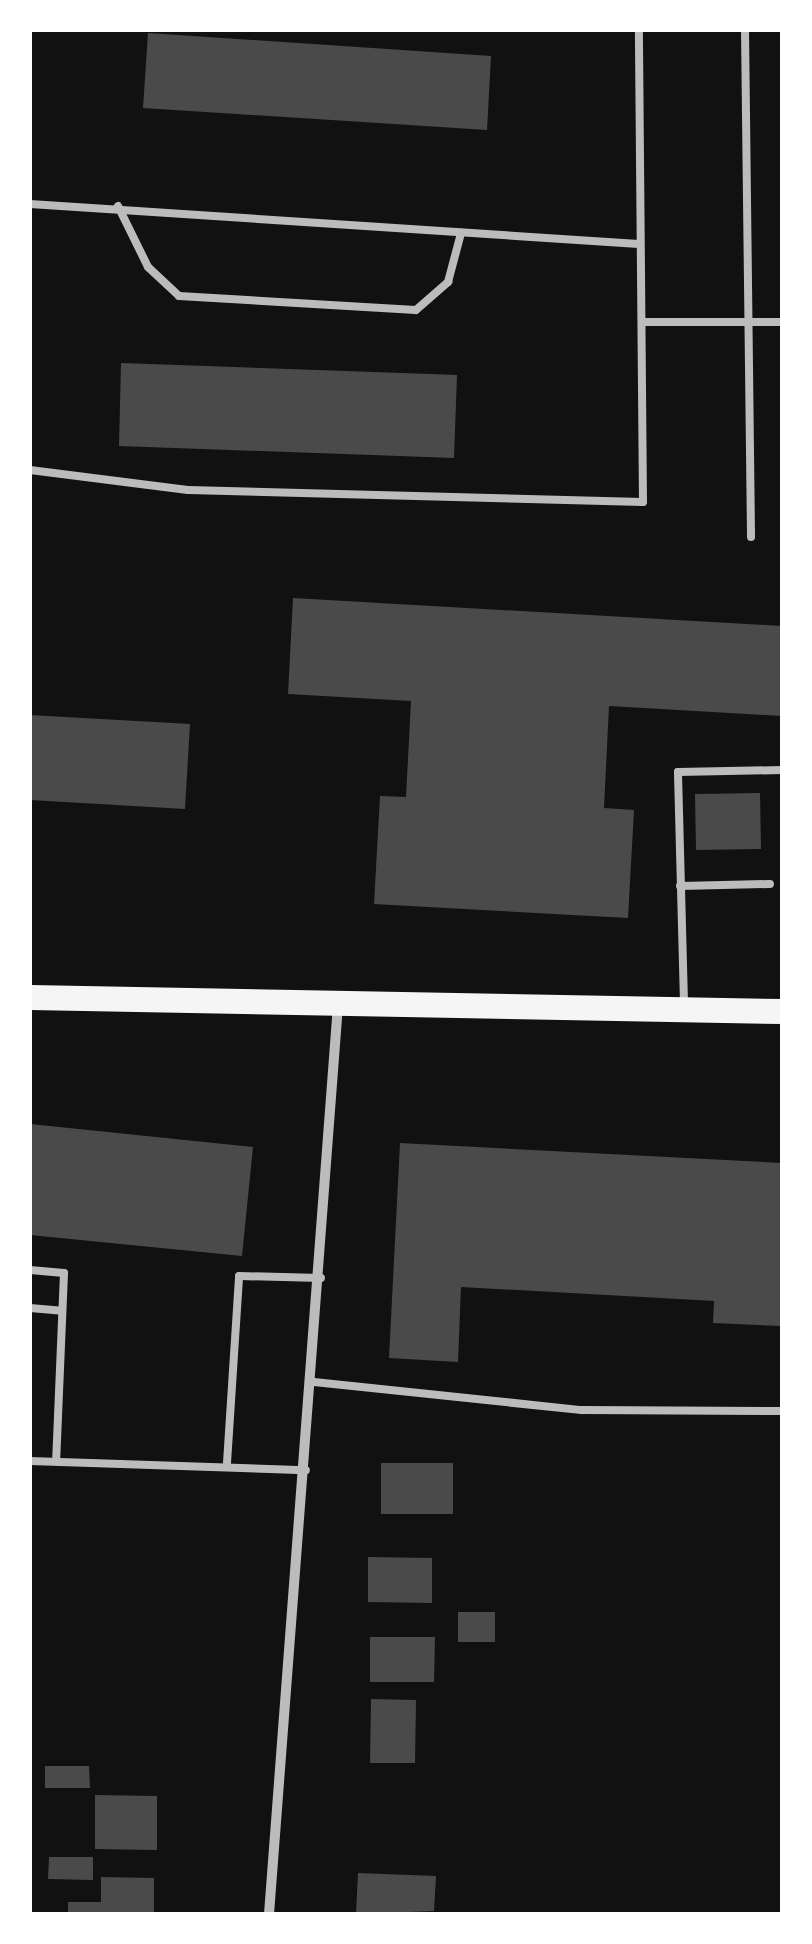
<!DOCTYPE html>
<style>
body{margin:0}
#map{position:relative;width:812px;height:1944px;overflow:hidden;background:#111;font-family:"Varela Round",sans-serif}
div>[style]{position:absolute}
[style*='--x']{left:calc(var(--x)*1px);top:calc(var(--y)*1px);width:calc(var(--w)*1px);rotate:calc(var(--a)*1deg)}
.building>*{inset:0;background:#4a4a4a}
.service>*{height:8px;margin:-4px;padding:0 4px;transform-origin:4px;border-radius:4px;background:#bcbcbc}
.minor>*{height:10px;margin:-5px;padding:0 5px;transform-origin:5px;border-radius:5px;background:#bcbcbc}
.primary>*{height:25px;margin:-12.5px;padding:0 12.5px;transform-origin:12.5px;border-radius:12.5px;background:#f5f5f5}
span{translate:-50% -50%;white-space:nowrap;text-align:center;line-height:1.15;-webkit-text-stroke:8px #fff;paint-order:stroke}
.frame{position:absolute;inset:0;border:32px solid #fff;pointer-events:none}
</style>
<div id="map">
<div class="building">
<div style="clip-path:polygon(148px 33px,491px 56px,487px 130px,143px 108px)"></div>
<div style="clip-path:polygon(121px 363px,457px 375px,454px 458px,119px 446px)"></div>
<div style="clip-path:polygon(293px 598px,782px 626px,782px 716px,609px 706px,604px 808px,634px 810px,628px 918px,374px 904px,380px 796px,406px 797px,411px 701px,288px 694px)"></div>
<div style="clip-path:polygon(30px 715px,190px 724px,185px 809px,30px 800px)"></div>
<div style="clip-path:polygon(760px 793px,761px 849px,696px 850px,695px 794px)"></div>
<div style="clip-path:polygon(30px 1124px,253px 1147px,242px 1256px,30px 1235px)"></div>
<div style="clip-path:polygon(400px 1143px,782px 1163px,782px 1326px,713px 1323px,714px 1301px,461px 1287px,458px 1362px,389px 1358px)"></div>
<div style="clip-path:polygon(381px 1463px,453px 1463px,453px 1514px,381px 1514px)"></div>
<div style="clip-path:polygon(368px 1557px,432px 1558px,432px 1603px,368px 1602px)"></div>
<div style="clip-path:polygon(458px 1612px,495px 1612px,495px 1642px,458px 1642px)"></div>
<div style="clip-path:polygon(370px 1637px,435px 1637px,434px 1682px,370px 1682px)"></div>
<div style="clip-path:polygon(371px 1699px,416px 1700px,415px 1763px,370px 1763px)"></div>
<div style="clip-path:polygon(45px 1766px,89px 1766px,90px 1788px,45px 1788px)"></div>
<div style="clip-path:polygon(95px 1795px,157px 1796px,157px 1850px,95px 1849px)"></div>
<div style="clip-path:polygon(49px 1857px,93px 1857px,93px 1880px,48px 1879px)"></div>
<div style="clip-path:polygon(358px 1873px,436px 1876px,434px 1911px,356px 1914px)"></div>
<div style="clip-path:polygon(101px 1877px,154px 1878px,154px 1914px,68px 1914px,68px 1902px,101px 1902px)"></div>
</div>
<div class="service">
<div style="--x:745;--y:30;--w:507;--a:89.32"></div>
<div style="--x:30;--y:204;--w:610;--a:3.76"></div>
<div style="--x:118;--y:206;--w:68;--a:63.8"></div>
<div style="--x:148;--y:267;--w:42;--a:43.1"></div>
<div style="--x:179;--y:296;--w:237;--a:3.4"></div>
<div style="--x:416;--y:310;--w:43;--a:-41.2"></div>
<div style="--x:448;--y:282;--w:51;--a:-75.1"></div>
<div style="--x:643;--y:322;--w:139;--a:0"></div>
<div style="--x:30;--y:470;--w:159;--a:7.2"></div>
<div style="--x:188;--y:490;--w:455;--a:1.5"></div>
<div style="--x:643;--y:502;--w:472;--a:-90.5"></div>
<div style="--x:680;--y:886;--w:90;--a:-1.3"></div>
<div style="--x:684;--y:1003;--w:231;--a:-91.5"></div>
<div style="--x:678;--y:772;--w:104;--a:-1.1"></div>
<div style="--x:30;--y:1270;--w:34;--a:5"></div>
<div style="--x:64;--y:1273;--w:188;--a:92.4"></div>
<div style="--x:30;--y:1308;--w:32;--a:5"></div>
<div style="--x:314;--y:1382;--w:269;--a:6"></div>
<div style="--x:582;--y:1410;--w:200;--a:0.3"></div>
<div style="--x:30;--y:1461;--w:276;--a:1.9"></div>
<div style="--x:227;--y:1463;--w:187;--a:-86.3"></div>
<div style="--x:239;--y:1276;--w:82;--a:1.4"></div>
</div>
<div class="minor">
<div style="--x:269;--y:1914;--w:912;--a:-85.66"></div>
</div>
<div class="primary">
<div style="--x:30;--y:997;--w:752;--a:1.07"></div>
</div>
<div class="frame"></div>
</div>
